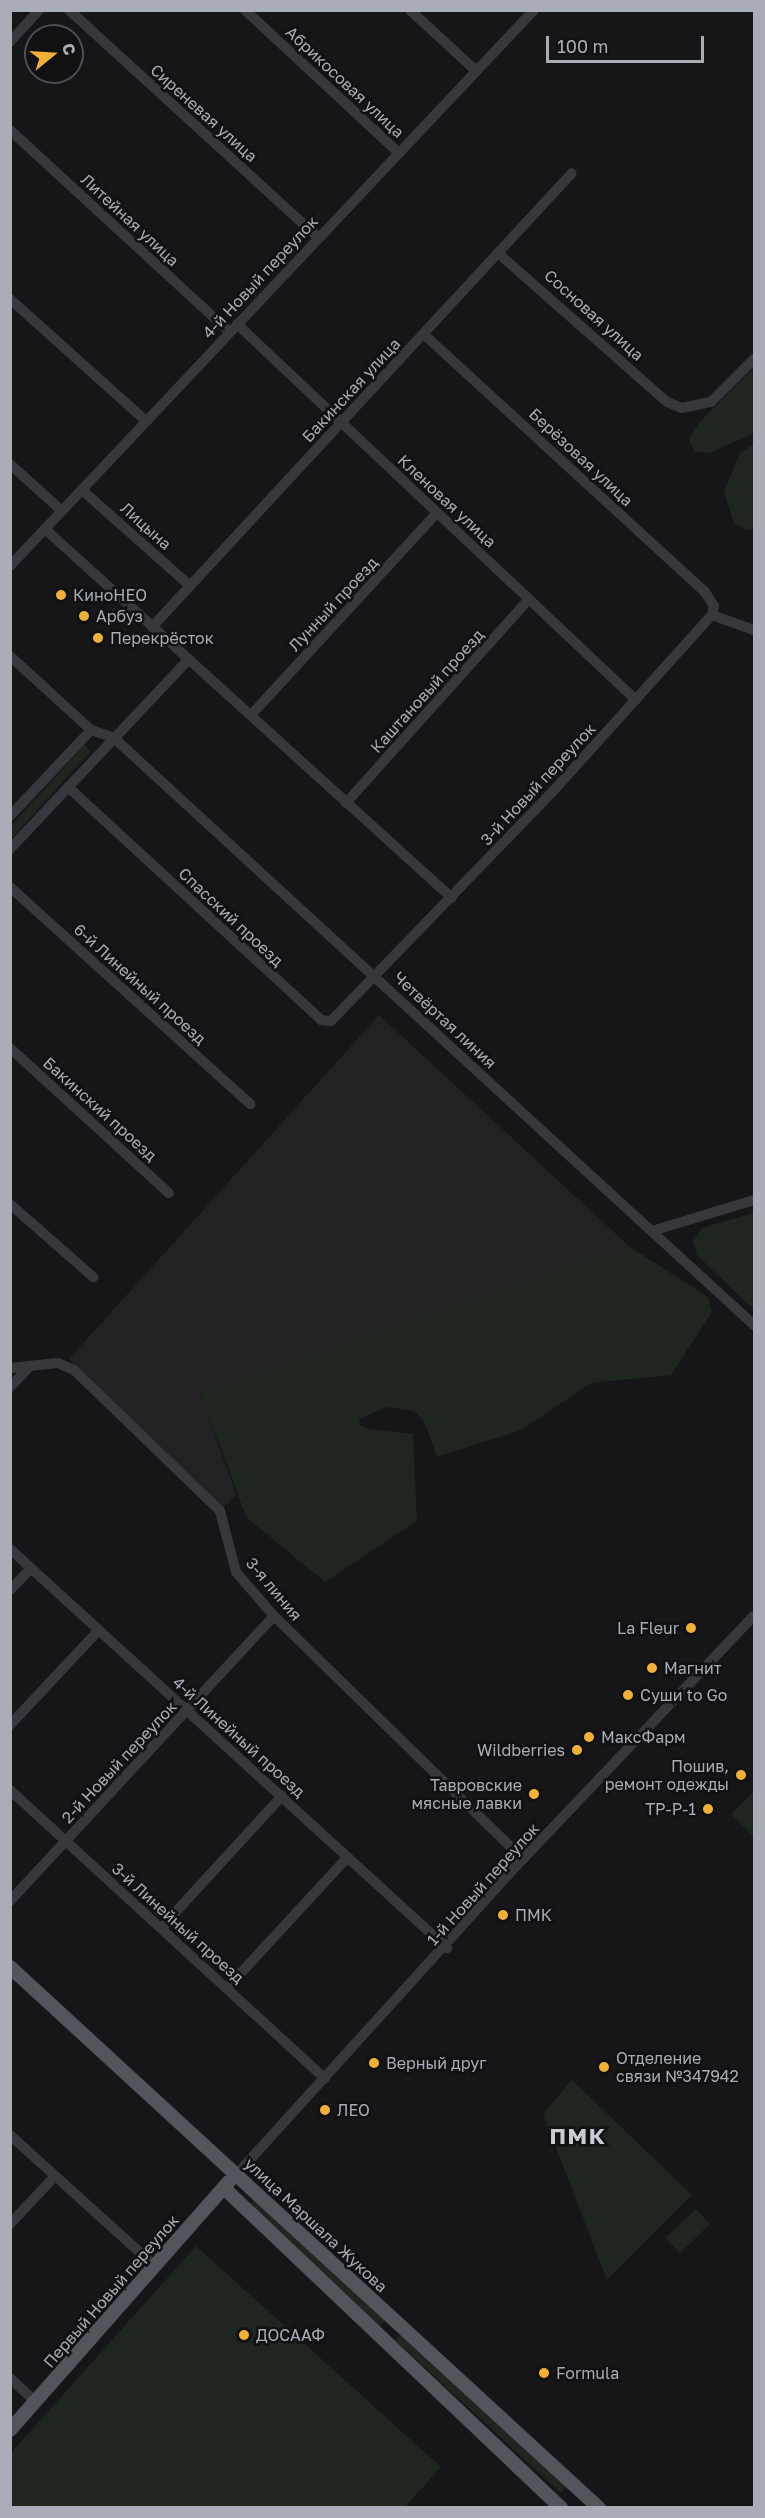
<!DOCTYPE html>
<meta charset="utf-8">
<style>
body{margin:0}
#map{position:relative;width:765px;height:2518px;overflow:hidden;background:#161618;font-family:"Golos Text",sans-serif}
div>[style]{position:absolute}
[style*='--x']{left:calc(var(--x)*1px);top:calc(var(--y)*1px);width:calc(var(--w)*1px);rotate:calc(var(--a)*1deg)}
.built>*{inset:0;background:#222225}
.green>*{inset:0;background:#1e261f}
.minor>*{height:10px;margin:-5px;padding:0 5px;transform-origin:5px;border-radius:5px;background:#37383d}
.major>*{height:14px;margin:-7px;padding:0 7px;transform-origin:7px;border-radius:7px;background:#53555c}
.dots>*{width:16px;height:16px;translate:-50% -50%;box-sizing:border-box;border:3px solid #111113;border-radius:50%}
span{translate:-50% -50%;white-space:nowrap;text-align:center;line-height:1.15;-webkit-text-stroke:5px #111113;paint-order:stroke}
.street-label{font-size:16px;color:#a8adb8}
.poi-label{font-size:16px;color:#a8adb8}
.left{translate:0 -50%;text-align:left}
.right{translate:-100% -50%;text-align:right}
.district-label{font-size:22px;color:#c9ccd4;font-weight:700;letter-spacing:1.5px}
.frame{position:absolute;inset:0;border:12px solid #a8adb8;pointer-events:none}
.north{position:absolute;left:24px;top:24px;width:60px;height:60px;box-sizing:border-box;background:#111113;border:2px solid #4d4f55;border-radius:50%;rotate:72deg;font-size:16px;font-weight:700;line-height:24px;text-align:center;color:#a8adb8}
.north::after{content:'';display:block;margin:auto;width:21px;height:27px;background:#f2b134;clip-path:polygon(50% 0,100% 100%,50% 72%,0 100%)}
.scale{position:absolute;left:546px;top:36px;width:158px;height:27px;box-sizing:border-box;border:3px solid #a8adb8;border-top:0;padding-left:8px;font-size:18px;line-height:21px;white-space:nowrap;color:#a8adb8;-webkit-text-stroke:4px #111113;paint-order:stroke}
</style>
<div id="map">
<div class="built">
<div style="clip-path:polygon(379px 1015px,630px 1247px,621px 1257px,201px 1393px,236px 1495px,223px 1508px,69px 1359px)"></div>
</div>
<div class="green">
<div style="clip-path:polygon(754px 368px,754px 433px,710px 453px,694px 452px,689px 439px,700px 422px)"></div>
<div style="clip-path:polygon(754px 444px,754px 529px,748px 530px,734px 524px,724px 492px,740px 453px)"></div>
<div style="clip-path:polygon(84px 745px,91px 751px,11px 839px,11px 826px)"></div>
<div style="clip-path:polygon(754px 1213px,754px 1310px,697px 1255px,693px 1241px,702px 1228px)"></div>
<div style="clip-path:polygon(630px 1247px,708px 1297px,712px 1312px,671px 1375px,591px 1383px,521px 1430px,437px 1457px,424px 1421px,414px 1411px,387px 1407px,360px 1418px,359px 1425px,370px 1429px,413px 1434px,417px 1521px,325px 1582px,246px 1517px,201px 1393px,612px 1251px,621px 1257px)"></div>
<div style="clip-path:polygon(754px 1791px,754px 1837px,731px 1814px)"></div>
<div style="clip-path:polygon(572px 2080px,692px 2195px,607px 2280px,543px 2114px)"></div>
<div style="clip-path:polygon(256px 2198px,388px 2318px,379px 2327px,248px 2206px)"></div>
<div style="clip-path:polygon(696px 2209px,710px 2224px,680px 2253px,665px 2238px)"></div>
<div style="clip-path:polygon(196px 2246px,441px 2467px,405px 2507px,11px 2507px,11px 2453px)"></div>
<div style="clip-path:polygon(403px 2332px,568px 2485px,561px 2493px,395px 2340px)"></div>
</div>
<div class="minor">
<div style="--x:69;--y:10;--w:337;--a:42.4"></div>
<div style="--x:245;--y:10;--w:209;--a:42.9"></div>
<div style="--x:410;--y:10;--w:88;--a:42.7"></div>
<div style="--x:10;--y:42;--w:43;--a:-47.8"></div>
<div style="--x:10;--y:130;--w:299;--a:42.6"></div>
<div style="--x:498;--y:253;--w:225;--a:41.4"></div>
<div style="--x:667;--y:402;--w:16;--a:22"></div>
<div style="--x:682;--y:408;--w:30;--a:-12"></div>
<div style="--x:711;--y:402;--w:61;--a:-45"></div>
<div style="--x:10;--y:299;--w:183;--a:41.9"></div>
<div style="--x:237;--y:324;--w:548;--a:43.3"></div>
<div style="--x:10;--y:464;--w:70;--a:42.1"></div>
<div style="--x:82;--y:490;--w:144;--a:41.6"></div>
<div style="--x:45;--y:529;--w:549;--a:42.2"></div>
<div style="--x:10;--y:566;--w:764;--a:-46.7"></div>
<div style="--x:712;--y:615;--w:45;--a:19.7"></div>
<div style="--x:152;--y:627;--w:618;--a:-47.23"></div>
<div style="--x:10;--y:656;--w:110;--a:42.4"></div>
<div style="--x:91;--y:730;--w:24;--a:19"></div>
<div style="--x:114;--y:738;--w:868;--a:42.53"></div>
<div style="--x:251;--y:715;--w:275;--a:-47.4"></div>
<div style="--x:68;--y:787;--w:344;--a:42.6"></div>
<div style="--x:321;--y:1020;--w:10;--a:6"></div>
<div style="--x:331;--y:1021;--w:324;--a:-46"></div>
<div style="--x:556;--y:788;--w:233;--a:-48"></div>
<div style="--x:712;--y:615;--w:9;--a:-77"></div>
<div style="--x:714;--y:606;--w:17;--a:-123"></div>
<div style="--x:705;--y:592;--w:382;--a:-137.5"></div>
<div style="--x:346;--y:803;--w:274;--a:-48.1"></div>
<div style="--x:10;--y:816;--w:118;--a:-46.7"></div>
<div style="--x:10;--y:849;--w:261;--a:-46.7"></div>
<div style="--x:10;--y:887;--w:324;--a:42.1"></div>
<div style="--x:10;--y:1048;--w:215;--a:42.4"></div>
<div style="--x:10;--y:1204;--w:111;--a:41.3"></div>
<div style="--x:652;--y:1231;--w:107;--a:-16.9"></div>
<div style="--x:10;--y:1368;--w:48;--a:-5.9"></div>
<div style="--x:58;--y:1363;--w:17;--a:24"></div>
<div style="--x:74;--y:1370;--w:203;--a:44"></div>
<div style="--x:220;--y:1511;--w:63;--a:75.3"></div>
<div style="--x:236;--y:1572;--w:58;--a:49.2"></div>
<div style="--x:274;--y:1616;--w:348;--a:44.3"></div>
<div style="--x:10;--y:1387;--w:28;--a:-46"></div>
<div style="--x:10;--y:1549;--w:592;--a:42.4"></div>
<div style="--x:10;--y:1590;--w:30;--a:-46"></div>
<div style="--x:10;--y:1725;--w:130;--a:-46.9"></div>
<div style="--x:10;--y:1790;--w:427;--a:42.5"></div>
<div style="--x:10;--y:1901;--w:388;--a:-47.2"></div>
<div style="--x:161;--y:1928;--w:179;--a:-47.5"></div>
<div style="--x:227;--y:1988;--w:178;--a:-47.3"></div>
<div style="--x:10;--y:2135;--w:195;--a:42.1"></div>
<div style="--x:237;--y:2174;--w:425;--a:-47.8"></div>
<div style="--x:523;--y:1859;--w:335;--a:-46.5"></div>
<div style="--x:10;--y:2224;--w:66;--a:-46.8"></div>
<div style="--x:10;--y:2378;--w:35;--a:43"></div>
</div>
<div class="major">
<div style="--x:10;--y:1967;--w:800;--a:42.57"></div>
<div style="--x:224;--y:2188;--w:465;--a:43.5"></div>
<div style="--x:10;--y:2430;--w:331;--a:-48.6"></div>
</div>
<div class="dots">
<div style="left:61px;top:595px;background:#f2b134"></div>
<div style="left:84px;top:616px;background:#f2b134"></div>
<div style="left:98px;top:638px;background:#f2b134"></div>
<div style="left:691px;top:1628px;background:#f2b134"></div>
<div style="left:652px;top:1668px;background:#f2b134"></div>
<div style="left:628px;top:1695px;background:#f2b134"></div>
<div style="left:589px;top:1737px;background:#f2b134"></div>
<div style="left:577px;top:1750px;background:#f2b134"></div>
<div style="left:741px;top:1775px;background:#f2b134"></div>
<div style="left:534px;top:1794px;background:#f2b134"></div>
<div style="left:708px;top:1809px;background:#f2b134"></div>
<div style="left:503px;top:1915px;background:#f2b134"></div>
<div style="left:374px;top:2063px;background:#f2b134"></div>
<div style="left:604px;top:2067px;background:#f2b134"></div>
<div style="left:325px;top:2110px;background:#f2b134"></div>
<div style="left:244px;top:2335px;background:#f2b134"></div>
<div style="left:544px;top:2373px;background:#f2b134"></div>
</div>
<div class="street-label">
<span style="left:345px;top:82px;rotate:43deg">Абрикосовая улица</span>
<span style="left:204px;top:113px;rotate:42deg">Сиреневая улица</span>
<span style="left:130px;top:220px;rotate:43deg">Литейная улица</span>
<span style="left:260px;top:277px;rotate:-47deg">4-й Новый переулок</span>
<span style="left:594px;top:315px;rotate:42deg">Сосновая улица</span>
<span style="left:351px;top:390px;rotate:-47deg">Бакинская улица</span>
<span style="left:581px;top:457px;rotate:43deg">Берёзовая улица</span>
<span style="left:447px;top:501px;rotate:43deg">Кленовая улица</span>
<span style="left:146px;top:526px;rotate:42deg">Лицына</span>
<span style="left:333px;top:604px;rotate:-47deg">Лунный проезд</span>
<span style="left:427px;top:691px;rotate:-48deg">Каштановый проезд</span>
<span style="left:538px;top:784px;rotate:-47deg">3-й Новый переулок</span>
<span style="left:231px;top:917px;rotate:43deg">Спасский проезд</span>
<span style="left:140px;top:984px;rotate:42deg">6-й Линейный проезд</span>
<span style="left:445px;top:1020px;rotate:43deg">Четвёртая линия</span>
<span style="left:100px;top:1109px;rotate:42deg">Бакинский проезд</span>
<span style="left:274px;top:1589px;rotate:50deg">3-я линия</span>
<span style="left:239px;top:1737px;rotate:42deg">4-й Линейный проезд</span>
<span style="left:119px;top:1762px;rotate:-47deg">2-й Новый переулок</span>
<span style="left:483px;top:1884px;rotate:-48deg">1-й Новый переулок</span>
<span style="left:178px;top:1923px;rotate:42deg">3-й Линейный проезд</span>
<span style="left:316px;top:2225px;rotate:43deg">улица Маршала Жукова</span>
<span style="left:111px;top:2291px;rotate:-49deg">Первый Новый переулок</span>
</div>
<div class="poi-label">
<span class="left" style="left:73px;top:595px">КиноНЕО</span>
<span class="left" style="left:96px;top:616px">Арбуз</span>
<span class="left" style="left:110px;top:638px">Перекрёсток</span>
<span class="right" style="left:679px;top:1628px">La Fleur</span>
<span class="left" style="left:664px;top:1668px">Магнит</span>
<span class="left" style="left:640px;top:1695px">Суши to Go</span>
<span class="left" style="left:601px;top:1737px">МаксФарм</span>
<span class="right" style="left:565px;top:1750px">Wildberries</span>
<span class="right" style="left:729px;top:1775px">Пошив,<br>ремонт одежды</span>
<span class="right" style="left:522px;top:1794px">Тавровские<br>мясные лавки</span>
<span class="right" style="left:696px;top:1809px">ТР-Р-1</span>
<span class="left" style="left:515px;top:1915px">ПМК</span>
<span class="left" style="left:616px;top:2067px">Отделение<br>связи №347942</span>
<span class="left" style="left:386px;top:2063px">Верный друг</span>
<span class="left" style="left:337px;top:2110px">ЛЕО</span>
<span class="left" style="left:256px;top:2335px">ДОСААФ</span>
<span class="left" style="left:556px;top:2373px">Formula</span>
</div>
<div class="district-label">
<span style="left:578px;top:2136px">ПМК</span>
</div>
<div class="frame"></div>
<div class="north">С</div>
<div class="scale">100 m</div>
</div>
